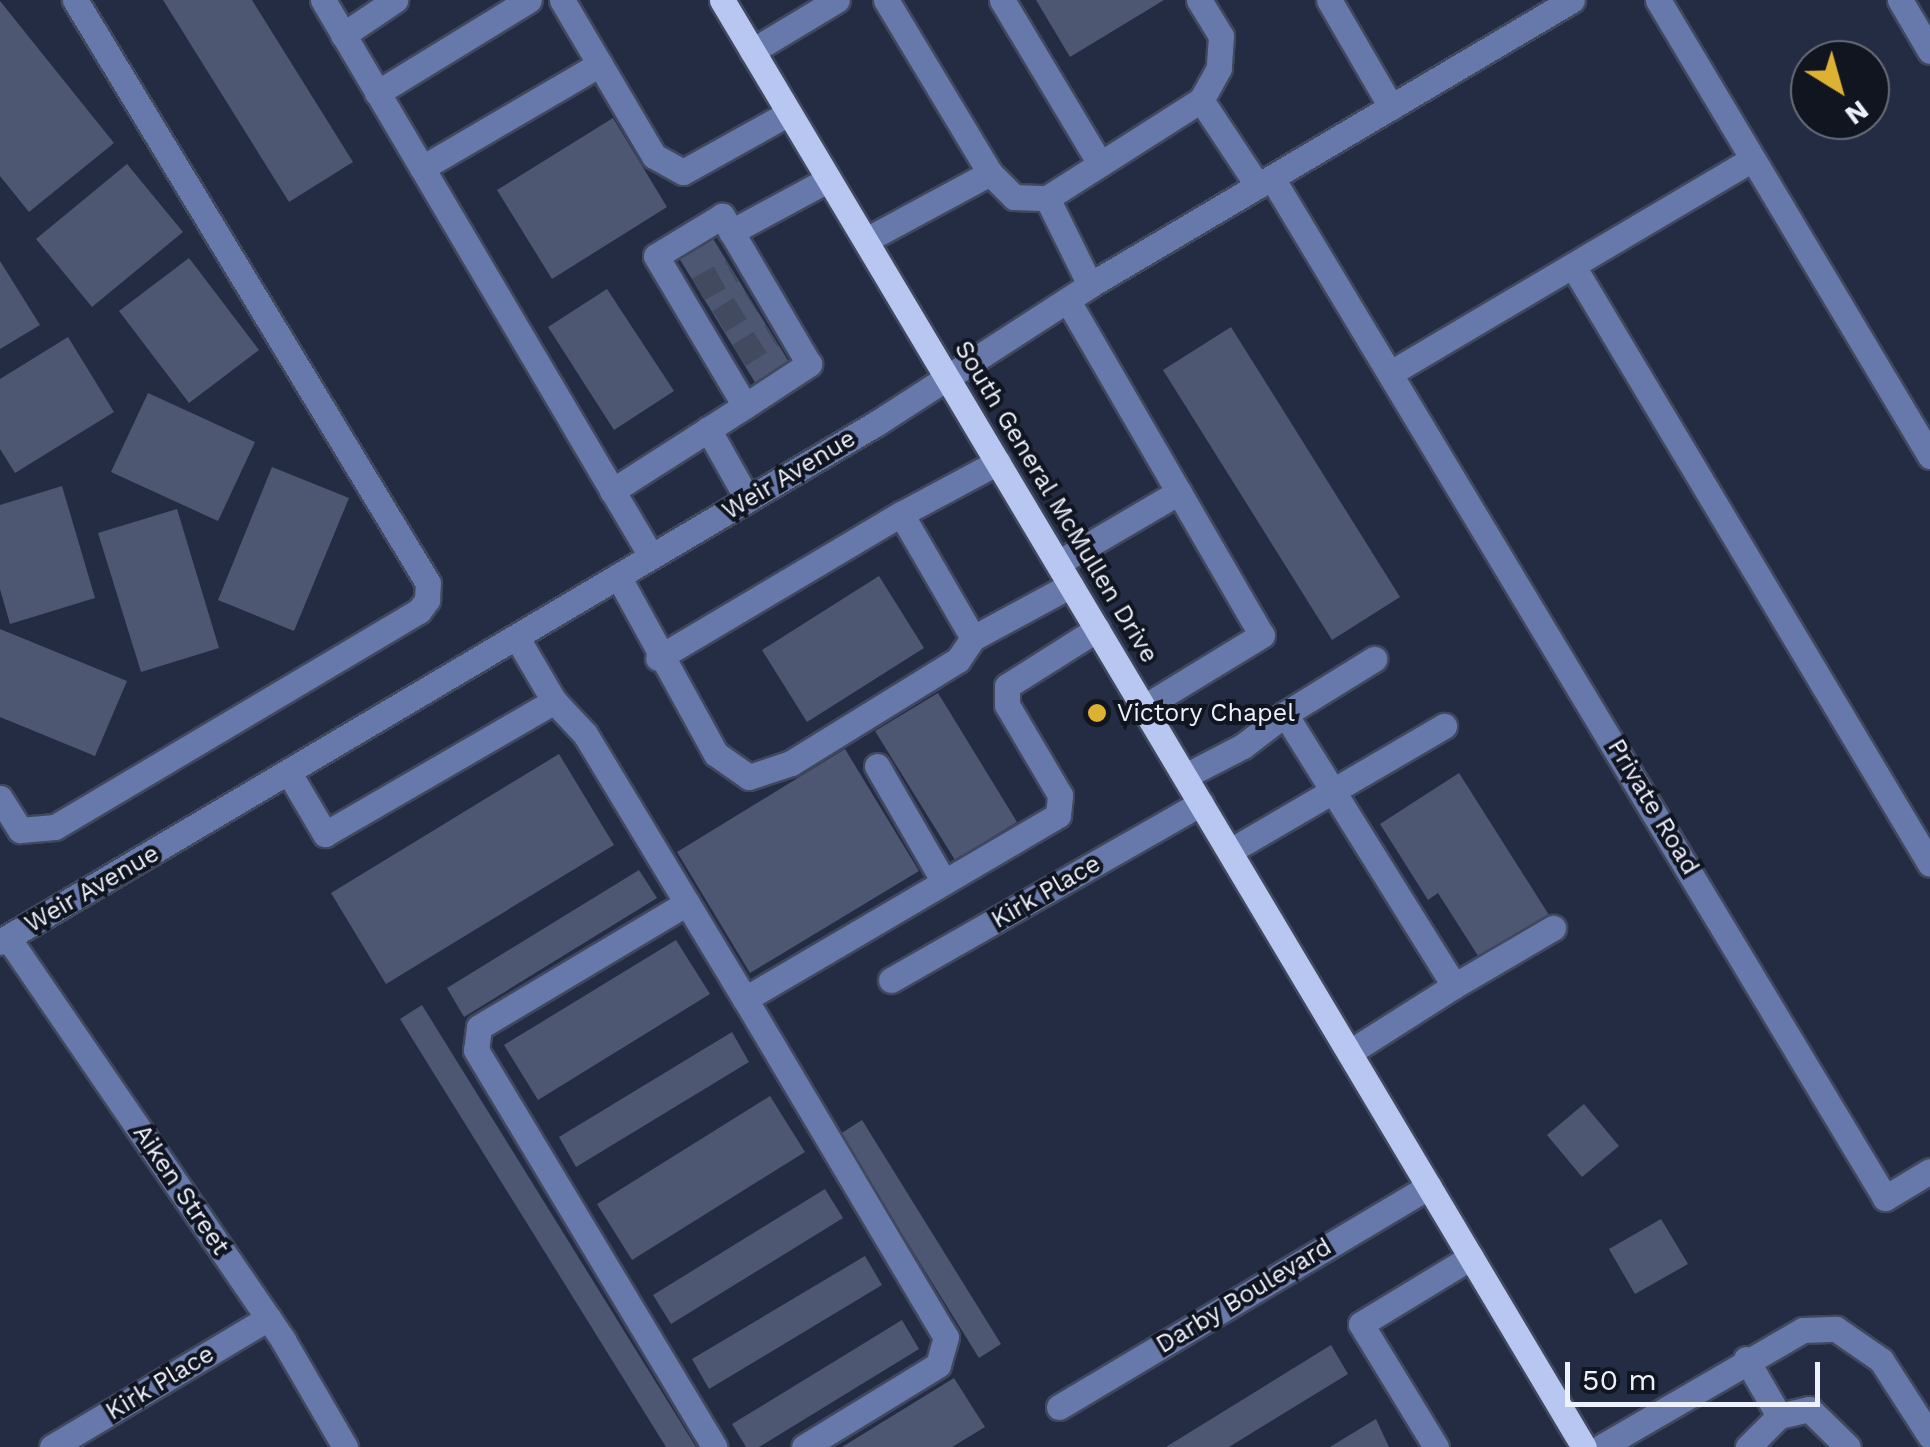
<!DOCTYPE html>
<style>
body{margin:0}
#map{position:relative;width:1930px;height:1447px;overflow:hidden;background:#242c44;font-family:"Work Sans",sans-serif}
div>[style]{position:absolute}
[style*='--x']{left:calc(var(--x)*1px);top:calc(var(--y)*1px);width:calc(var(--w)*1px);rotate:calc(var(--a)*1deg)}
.building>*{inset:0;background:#4e5772}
.minor-tunnel>*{height:25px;margin-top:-12.5px;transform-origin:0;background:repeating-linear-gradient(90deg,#424a60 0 25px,transparent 0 37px)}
.roads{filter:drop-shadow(2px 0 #40485e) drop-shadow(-2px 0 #40485e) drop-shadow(0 2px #40485e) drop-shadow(0 -2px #40485e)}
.minor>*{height:25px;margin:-12.5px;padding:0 12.5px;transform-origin:12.5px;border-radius:12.5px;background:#6778ab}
.major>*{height:25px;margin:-12.5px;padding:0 12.5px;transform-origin:12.5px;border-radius:12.5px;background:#b7c7f1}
.dots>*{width:28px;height:28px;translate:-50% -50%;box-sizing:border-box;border:5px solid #111520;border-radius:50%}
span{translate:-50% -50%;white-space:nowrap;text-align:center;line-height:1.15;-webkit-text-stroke:8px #111520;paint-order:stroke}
.street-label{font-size:25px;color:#ecf1fd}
.poi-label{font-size:25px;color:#ecf1fd}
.left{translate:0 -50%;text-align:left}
.north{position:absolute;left:1790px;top:40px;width:100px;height:100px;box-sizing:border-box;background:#111520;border:2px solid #696d78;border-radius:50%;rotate:143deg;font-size:28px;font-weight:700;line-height:40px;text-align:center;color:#ecf1fd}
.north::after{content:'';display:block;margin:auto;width:35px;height:45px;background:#ddb233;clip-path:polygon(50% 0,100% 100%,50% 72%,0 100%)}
.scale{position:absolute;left:1565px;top:1362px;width:255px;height:45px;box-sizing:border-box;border:5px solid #ecf1fd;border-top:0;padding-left:12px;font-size:30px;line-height:35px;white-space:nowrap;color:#ecf1fd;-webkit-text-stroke:8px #111520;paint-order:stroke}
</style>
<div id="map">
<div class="building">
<div style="clip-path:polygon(163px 0,252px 0,353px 162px,289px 202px)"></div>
<div style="clip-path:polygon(1036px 0,1164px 0,1070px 57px)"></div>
<div style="clip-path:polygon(0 1px,114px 143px,29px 212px,0 176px)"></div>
<div style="clip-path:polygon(613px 118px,667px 207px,552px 279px,497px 190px)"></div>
<div style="clip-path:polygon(127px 164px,183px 232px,92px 307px,36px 239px)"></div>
<div style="clip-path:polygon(712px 237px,789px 362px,756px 384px,679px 258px)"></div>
<div style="clip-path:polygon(189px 258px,259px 350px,189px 403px,119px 311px)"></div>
<div style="clip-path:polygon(0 261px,40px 325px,0 349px)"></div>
<div style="clip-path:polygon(607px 289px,674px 391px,614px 430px,548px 327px)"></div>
<div style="clip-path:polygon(1231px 327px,1400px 597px,1332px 640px,1163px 370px)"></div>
<div style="clip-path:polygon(68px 337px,114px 412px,15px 473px,0 449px,0 379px)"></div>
<div style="clip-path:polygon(148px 393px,255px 442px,218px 521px,111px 472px)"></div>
<div style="clip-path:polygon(272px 467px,349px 498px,294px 631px,218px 600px)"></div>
<div style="clip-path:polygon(62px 486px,95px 598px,10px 624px,0 589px,0 505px)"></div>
<div style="clip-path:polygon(177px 509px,219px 648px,141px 672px,98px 533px)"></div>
<div style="clip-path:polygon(879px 576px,924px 648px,807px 722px,762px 650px)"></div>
<div style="clip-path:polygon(0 629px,127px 681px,95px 756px,0 717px)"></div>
<div style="clip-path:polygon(938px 693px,1017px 822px,955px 860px,875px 731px)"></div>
<div style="clip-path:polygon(845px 749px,919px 871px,750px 973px,677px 852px)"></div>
<div style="clip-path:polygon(559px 754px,614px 845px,386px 984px,331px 893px)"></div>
<div style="clip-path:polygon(1459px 773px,1549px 915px,1480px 959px,1438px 893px,1428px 900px,1380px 824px)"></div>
<div style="clip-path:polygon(639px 870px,657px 898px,464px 1017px,447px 988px)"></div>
<div style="clip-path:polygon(676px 940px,710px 994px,538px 1100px,504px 1045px)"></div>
<div style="clip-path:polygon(422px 1005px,696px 1447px,666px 1447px,400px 1019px)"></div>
<div style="clip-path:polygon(732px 1032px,749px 1062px,576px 1167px,559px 1137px)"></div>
<div style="clip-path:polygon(770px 1096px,805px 1152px,632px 1260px,597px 1204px)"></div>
<div style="clip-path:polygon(1584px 1104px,1619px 1146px,1582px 1177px,1547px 1135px)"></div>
<div style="clip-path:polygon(862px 1120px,1001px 1344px,979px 1358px,840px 1134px)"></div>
<div style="clip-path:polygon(825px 1189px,843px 1218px,671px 1324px,653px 1295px)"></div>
<div style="clip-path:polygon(1661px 1219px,1688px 1264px,1635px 1294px,1609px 1249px)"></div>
<div style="clip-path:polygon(865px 1256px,882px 1285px,709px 1389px,692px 1359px)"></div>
<div style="clip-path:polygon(902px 1320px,919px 1349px,759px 1447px,746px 1447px,732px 1424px)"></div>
<div style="clip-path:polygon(1331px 1345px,1348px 1374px,1229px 1447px,1166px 1447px)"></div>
<div style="clip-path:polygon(954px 1378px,985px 1427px,952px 1447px,842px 1447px)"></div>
<div style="clip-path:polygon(1376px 1419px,1389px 1447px,1330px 1447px)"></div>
</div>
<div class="minor-tunnel">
<div style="--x:698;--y:289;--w:39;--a:-29"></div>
<div style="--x:719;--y:321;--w:38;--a:-32"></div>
<div style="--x:739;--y:355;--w:39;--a:-32"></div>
</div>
<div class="roads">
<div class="minor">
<div style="--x:323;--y:0;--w:646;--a:59.46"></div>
<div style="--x:562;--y:0;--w:181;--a:59.5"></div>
<div style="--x:654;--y:156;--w:33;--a:29"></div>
<div style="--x:683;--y:172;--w:121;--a:-29.1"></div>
<div style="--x:886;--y:0;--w:202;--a:59"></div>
<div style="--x:1002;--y:0;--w:191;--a:59.1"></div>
<div style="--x:1199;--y:0;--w:42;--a:58.6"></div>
<div style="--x:1221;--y:36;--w:32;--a:94"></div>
<div style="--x:1219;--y:68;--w:37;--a:119"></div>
<div style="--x:1329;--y:0;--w:124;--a:59.9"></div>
<div style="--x:1658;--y:0;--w:531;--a:59.18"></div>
<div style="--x:1900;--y:0;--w:59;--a:59.5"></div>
<div style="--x:343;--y:35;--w:63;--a:-33.9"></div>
<div style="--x:752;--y:51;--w:99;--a:-31"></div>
<div style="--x:377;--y:93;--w:178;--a:-31.5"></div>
<div style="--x:422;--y:168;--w:206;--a:-30.3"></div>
<div style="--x:1272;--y:178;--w:1190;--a:58.99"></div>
<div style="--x:1885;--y:1198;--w:52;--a:-31"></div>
<div style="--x:1047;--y:198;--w:97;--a:63.7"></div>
<div style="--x:731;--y:232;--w:111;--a:-28.4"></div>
<div style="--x:866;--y:240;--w:141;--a:-28.4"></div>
<div style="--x:990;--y:173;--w:34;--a:45"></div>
<div style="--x:1014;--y:197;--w:33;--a:2"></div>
<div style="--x:1047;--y:198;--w:183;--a:-32.5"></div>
<div style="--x:1201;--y:100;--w:103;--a:56.5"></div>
<div style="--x:1573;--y:266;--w:696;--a:59.16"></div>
<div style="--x:1068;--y:301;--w:386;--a:59.9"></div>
<div style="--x:1262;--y:635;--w:138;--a:148.6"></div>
<div style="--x:1394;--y:371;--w:416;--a:-30.6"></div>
<div style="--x:708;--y:429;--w:81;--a:60.6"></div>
<div style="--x:612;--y:491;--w:158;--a:-32.6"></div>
<div style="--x:745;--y:406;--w:77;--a:-33.3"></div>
<div style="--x:809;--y:364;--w:172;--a:-120.4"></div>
<div style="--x:722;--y:216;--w:77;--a:148.8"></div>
<div style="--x:656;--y:256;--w:174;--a:59.3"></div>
<div style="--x:1058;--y:563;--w:140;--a:-30.4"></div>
<div style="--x:618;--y:576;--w:203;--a:61.2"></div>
<div style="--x:716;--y:754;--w:40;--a:34.9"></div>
<div style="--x:749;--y:777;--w:44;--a:-18.4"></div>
<div style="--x:791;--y:763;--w:196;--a:-31.7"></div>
<div style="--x:958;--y:660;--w:27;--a:-56"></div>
<div style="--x:973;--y:638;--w:111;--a:-28.4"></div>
<div style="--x:973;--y:638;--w:143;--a:-120.1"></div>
<div style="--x:901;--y:514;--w:110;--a:-28.2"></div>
<div style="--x:658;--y:658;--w:282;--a:-30.7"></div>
<div style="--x:554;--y:701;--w:45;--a:46.8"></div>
<div style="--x:585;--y:734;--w:310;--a:58.9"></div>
<div style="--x:745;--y:999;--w:363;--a:-30.4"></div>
<div style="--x:1058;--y:815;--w:20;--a:-84"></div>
<div style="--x:1060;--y:795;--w:104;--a:-120.5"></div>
<div style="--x:1007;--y:705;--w:19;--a:-90"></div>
<div style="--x:1007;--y:686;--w:107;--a:-32.3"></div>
<div style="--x:1285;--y:714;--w:105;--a:-31.7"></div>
<div style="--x:877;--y:766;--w:134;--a:60"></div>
<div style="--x:289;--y:773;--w:71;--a:59.5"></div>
<div style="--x:325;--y:834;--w:265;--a:-30.1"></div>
<div style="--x:554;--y:701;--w:73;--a:-120.4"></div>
<div style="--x:1185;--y:776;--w:65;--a:-27.3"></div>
<div style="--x:1243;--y:746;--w:53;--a:-37.3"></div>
<div style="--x:1285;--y:714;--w:320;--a:58.1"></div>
<div style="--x:1454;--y:986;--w:123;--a:147.6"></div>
<div style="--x:0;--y:798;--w:38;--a:58"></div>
<div style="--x:20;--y:830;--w:35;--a:-5"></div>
<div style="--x:55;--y:827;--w:423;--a:-30.7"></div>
<div style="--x:419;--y:611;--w:14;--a:-54"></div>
<div style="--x:427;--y:600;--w:17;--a:-87"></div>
<div style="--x:428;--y:583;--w:682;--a:-121.19"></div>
<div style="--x:1230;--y:851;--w:248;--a:-30.3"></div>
<div style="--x:687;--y:903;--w:242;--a:149.2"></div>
<div style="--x:479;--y:1027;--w:23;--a:97"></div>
<div style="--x:476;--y:1050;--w:463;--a:59"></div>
<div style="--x:8;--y:938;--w:487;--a:55.6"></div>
<div style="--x:283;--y:1340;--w:124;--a:59.9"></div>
<div style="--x:0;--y:942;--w:1019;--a:-30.62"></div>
<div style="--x:877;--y:423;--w:254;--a:-32.9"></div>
<div style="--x:1090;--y:285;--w:560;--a:-30.6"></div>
<div style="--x:891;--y:980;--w:357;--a:-29.7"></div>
<div style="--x:1454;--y:986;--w:115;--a:-30.4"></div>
<div style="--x:745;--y:999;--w:393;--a:59.3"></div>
<div style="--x:946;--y:1337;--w:29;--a:106"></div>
<div style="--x:938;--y:1365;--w:157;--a:148.5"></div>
<div style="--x:1746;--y:1359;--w:66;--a:59.9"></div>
<div style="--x:1779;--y:1416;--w:44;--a:135"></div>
<div style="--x:1059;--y:1407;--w:431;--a:-30.8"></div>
<div style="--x:1779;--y:1416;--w:31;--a:-13"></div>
<div style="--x:1809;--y:1409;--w:54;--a:44.3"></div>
<div style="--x:52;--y:1447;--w:252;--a:-30.8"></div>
<div style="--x:1436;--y:1447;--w:144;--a:-121.4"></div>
<div style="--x:1361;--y:1324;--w:129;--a:-31.3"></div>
<div style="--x:1601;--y:1447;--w:233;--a:-30.1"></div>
<div style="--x:1803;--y:1330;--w:33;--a:-2"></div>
<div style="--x:1836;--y:1329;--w:55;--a:34.6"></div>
<div style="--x:1881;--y:1360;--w:90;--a:57.2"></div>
</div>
<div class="major">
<div style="--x:722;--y:0;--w:1684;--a:59.22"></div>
</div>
</div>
<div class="dots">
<div style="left:1097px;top:713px;background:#ddb233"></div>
</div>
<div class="street-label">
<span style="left:789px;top:475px;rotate:-31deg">Weir Avenue</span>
<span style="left:1056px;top:502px;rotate:59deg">South General McMullen Drive</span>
<span style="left:1653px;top:807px;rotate:59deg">Private Road</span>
<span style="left:92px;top:889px;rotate:-30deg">Weir Avenue</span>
<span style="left:1046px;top:892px;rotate:-30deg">Kirk Place</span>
<span style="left:181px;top:1190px;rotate:56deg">Aiken Street</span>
<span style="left:1244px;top:1296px;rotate:-31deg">Darby Boulevard</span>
<span style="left:160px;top:1383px;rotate:-31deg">Kirk Place</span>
</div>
<div class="poi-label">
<span class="left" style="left:1117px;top:713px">Victory Chapel</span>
</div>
<div class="north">N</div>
<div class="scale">50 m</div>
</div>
